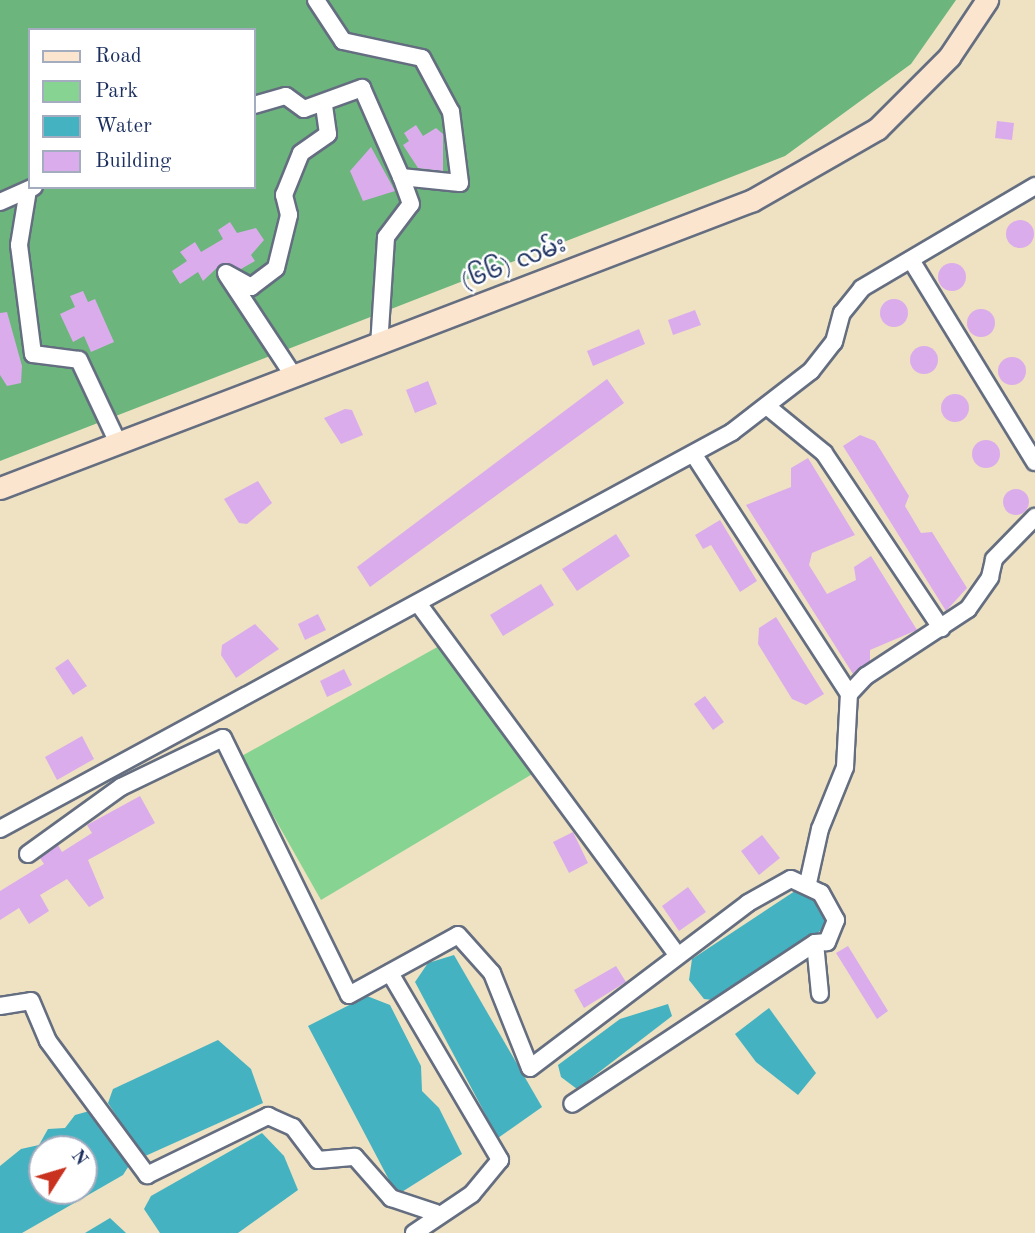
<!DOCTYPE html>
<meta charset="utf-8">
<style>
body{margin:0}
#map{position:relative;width:1035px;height:1233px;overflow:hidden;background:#eee2c3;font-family:"Old Standard TT","Noto Sans Myanmar",serif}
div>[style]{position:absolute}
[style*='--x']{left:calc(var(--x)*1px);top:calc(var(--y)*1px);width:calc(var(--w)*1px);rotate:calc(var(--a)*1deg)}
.green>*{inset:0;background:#86d392}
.forest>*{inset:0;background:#6cb57c}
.water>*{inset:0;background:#44b2c0}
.building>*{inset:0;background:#dbaceb}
.round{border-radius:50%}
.roads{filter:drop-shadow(2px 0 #656e81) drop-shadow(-2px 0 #656e81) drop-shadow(0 2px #656e81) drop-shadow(0 -2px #656e81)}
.street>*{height:16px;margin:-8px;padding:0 8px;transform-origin:8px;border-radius:8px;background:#fff}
.secondary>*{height:21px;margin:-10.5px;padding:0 10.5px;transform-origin:10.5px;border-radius:10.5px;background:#fce5cf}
span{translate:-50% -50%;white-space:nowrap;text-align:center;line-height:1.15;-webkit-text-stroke:5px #fff;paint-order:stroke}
.street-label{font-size:24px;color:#1b2f5e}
.legend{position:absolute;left:28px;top:28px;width:228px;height:161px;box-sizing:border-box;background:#fff;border:2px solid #a4acbf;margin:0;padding:9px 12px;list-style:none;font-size:21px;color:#1b2f5e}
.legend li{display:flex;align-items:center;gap:14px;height:35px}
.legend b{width:35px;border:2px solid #a4acbf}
.north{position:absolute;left:28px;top:1135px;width:70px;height:70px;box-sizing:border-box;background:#fff;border:2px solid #a4acbf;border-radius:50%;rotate:53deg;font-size:19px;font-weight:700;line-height:28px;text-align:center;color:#1b2f5e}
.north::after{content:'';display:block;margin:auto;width:24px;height:32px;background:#c8321e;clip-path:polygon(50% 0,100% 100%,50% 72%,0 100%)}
</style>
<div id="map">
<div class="green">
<div style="clip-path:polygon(441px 645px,539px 770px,321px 900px,240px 757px)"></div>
</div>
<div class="forest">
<div style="clip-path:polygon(evenodd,0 0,956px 0,911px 64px,785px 156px,0 461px,0 0,30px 30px,254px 30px,254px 187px,30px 187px,30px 30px)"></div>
</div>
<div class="water">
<div style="clip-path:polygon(798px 889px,814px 897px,826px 916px,825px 928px,713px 1000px,704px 999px,689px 980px,692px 959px)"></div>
<div style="clip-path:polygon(454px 955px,542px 1107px,498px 1138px,415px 982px,428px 963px)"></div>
<div style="clip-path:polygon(367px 996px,390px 1005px,421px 1066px,422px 1091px,439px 1108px,462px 1154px,397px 1195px,308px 1026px)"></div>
<div style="clip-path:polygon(668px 1004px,672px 1016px,577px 1089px,561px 1077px,558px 1065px,620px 1019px)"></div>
<div style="clip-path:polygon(769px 1008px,816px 1073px,798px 1095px,756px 1062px,735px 1034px)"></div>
<div style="clip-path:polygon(218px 1040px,251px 1069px,263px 1103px,143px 1157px,108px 1103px,113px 1089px)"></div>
<div style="clip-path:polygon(evenodd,93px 1110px,130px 1164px,123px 1175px,22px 1233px,0 1233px,0 1166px,21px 1149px,39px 1145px,48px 1129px,65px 1128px,75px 1115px,93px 1110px,42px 1149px,84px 1149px,84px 1191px,42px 1191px,42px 1149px)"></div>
<div style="clip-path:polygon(262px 1133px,284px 1156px,298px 1190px,238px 1233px,160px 1233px,144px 1209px,151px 1196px)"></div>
<div style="clip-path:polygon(110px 1218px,126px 1233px,85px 1233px)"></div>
</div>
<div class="building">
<div style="clip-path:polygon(997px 121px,1014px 123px,1012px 140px,995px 138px)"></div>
<div style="clip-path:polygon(416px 125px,423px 136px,436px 128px,443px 134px,443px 171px,418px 168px,403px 145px,409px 141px,404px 133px)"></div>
<div style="clip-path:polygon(371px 147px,395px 191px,363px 201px,350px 171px)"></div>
<div class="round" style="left:1006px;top:220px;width:28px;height:28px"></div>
<div style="clip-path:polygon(230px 222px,237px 233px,256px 228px,264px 240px,251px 255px,255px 261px,241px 269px,221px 264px,203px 281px,198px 272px,180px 284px,172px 271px,187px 261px,180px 252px,195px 242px,201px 252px,223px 239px,218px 230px)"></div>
<div class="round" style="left:938px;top:263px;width:28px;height:28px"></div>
<div style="clip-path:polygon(83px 291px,88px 302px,95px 299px,114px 342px,91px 352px,84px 336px,73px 342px,60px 314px,75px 307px,70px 296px)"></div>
<div class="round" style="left:880px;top:299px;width:28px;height:28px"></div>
<div class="round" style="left:967px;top:309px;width:28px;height:28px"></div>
<div style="clip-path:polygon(695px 310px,701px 325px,673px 335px,668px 320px)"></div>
<div style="clip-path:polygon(7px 312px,22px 366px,21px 383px,7px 386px,0 375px,0 313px)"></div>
<div style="clip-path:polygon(639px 329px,645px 344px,593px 366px,587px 351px)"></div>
<div class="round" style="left:910px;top:346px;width:28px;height:28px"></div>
<div class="round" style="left:998px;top:357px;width:28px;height:28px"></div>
<div style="clip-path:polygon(607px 379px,624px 403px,370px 587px,357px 567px)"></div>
<div style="clip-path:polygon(428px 381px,437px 404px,415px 413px,406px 390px)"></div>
<div class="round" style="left:941px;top:394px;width:28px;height:28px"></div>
<div style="clip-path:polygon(345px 409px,352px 410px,363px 435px,341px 444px,324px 418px)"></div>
<div style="clip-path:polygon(860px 435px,875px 441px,909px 496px,905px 506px,921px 533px,932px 532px,967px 588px,946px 611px,843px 446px)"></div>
<div class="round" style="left:972px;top:440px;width:28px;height:28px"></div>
<div style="clip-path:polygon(808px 458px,855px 535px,812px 553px,809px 565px,827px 594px,856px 580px,854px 567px,871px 556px,917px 630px,870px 650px,870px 661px,853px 674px,746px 505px,791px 487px,791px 468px)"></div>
<div style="clip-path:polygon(258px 481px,272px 503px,247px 524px,239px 523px,224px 499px)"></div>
<div class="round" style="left:1003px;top:489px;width:26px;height:26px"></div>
<div style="clip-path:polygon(720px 520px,757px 581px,740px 592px,711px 545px,703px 549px,695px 535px)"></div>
<div style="clip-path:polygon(616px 534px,630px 556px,577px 591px,562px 569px)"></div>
<div style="clip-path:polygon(541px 584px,554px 605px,503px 636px,490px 615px)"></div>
<div style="clip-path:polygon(318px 614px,326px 630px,305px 640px,298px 624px)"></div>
<div style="clip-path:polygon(776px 617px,824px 694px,806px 705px,792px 699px,758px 644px,759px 628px)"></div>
<div style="clip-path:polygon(255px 624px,279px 649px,236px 678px,221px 655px,222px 645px)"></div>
<div style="clip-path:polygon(68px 659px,87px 686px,73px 695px,55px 668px)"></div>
<div style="clip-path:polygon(344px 669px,352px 685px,327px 697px,320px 681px)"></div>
<div style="clip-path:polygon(705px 696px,724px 722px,713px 730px,694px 704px)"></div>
<div style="clip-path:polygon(82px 736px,94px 759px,57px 780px,45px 757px)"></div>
<div style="clip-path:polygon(140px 796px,155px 823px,88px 860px,104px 898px,89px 907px,67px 879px,40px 895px,49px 911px,29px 924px,19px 908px,0 920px,0 891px,44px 864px,40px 858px,58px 845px,62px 852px,92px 833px,87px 825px)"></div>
<div style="clip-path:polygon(573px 832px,588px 863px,569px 873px,553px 842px)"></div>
<div style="clip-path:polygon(762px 835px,780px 858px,759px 875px,741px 851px)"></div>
<div style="clip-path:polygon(688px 887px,706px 912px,679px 931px,662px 906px)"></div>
<div style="clip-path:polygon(848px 946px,888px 1011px,877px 1019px,836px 953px)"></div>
<div style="clip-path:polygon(616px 966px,626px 982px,584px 1008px,574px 990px)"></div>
</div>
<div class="roads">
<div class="street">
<div style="--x:254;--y:105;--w:33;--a:-16"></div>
<div style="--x:286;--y:96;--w:22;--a:36"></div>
<div style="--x:304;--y:109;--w:62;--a:-19.9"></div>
<div style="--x:362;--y:88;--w:97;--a:66.3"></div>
<div style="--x:401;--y:177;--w:59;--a:5.8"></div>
<div style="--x:460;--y:183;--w:72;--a:-97.2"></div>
<div style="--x:451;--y:112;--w:61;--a:-118.2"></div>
<div style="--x:422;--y:58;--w:81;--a:-167.9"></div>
<div style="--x:343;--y:41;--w:49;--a:-123.4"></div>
<div style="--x:28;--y:190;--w:56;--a:99.3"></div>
<div style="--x:19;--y:245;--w:110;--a:82.7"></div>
<div style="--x:33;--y:354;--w:46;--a:7.4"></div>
<div style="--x:79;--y:360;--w:92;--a:64.8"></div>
<div style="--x:0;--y:202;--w:37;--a:-24"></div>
<div style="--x:911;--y:260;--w:237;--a:58.5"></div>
<div style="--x:226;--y:273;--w:29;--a:29"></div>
<div style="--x:251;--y:287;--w:31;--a:-37"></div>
<div style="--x:276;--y:268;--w:55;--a:-76.2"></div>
<div style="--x:289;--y:215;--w:21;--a:-104"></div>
<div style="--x:284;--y:195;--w:45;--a:-68"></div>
<div style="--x:301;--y:153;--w:33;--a:-35"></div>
<div style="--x:328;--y:134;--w:29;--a:-98"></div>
<div style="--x:227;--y:275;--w:123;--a:56.6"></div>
<div style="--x:379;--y:346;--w:109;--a:-86.3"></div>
<div style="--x:386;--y:237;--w:41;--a:-52.9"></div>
<div style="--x:411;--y:204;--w:29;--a:-110"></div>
<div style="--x:769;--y:408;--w:71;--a:39.3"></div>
<div style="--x:824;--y:453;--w:211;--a:56.2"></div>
<div style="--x:694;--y:455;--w:285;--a:57"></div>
<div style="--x:420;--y:606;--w:433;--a:53.6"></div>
<div style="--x:0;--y:829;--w:833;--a:-28.47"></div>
<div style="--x:732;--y:432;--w:100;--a:-37.7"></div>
<div style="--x:811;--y:371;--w:37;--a:-52"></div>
<div style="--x:834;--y:342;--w:30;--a:-75"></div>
<div style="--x:842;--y:313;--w:32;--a:-51"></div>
<div style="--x:862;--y:288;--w:201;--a:-30.5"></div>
<div style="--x:28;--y:854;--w:115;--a:-35.8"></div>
<div style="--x:121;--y:787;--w:113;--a:-25.7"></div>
<div style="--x:223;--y:738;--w:286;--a:63.9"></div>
<div style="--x:349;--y:995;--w:124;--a:-28.8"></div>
<div style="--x:458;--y:935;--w:51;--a:48.2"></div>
<div style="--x:492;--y:973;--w:102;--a:68.2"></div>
<div style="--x:530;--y:1068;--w:273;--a:-37.1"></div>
<div style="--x:748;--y:903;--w:49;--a:-29.2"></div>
<div style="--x:791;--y:879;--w:33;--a:25"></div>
<div style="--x:821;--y:893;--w:31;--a:61"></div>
<div style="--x:836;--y:920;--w:24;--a:112"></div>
<div style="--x:827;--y:942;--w:12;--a:175"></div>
<div style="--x:815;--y:943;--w:291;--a:146.5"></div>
<div style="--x:808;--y:883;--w:55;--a:-77.5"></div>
<div style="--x:820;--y:829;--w:67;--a:-68"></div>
<div style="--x:845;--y:767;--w:73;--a:-86.9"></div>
<div style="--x:849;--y:694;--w:25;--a:-47"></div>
<div style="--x:866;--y:676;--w:122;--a:-33.3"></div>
<div style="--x:968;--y:609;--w:39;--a:-55"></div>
<div style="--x:990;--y:577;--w:18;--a:-77"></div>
<div style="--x:994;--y:559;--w:59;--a:-45.7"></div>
<div style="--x:815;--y:943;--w:51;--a:84.4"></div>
<div style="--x:390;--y:973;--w:217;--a:59.5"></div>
<div style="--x:500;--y:1160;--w:44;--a:129.5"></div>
<div style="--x:472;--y:1194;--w:70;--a:146.1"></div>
<div style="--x:0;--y:1006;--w:31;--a:-9"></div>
<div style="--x:31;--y:1001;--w:43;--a:67"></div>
<div style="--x:48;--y:1041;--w:167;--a:53.5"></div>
<div style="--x:147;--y:1175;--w:135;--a:-26"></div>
<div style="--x:268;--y:1116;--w:27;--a:24"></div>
<div style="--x:293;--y:1127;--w:41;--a:52.9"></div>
<div style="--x:318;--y:1160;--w:37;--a:-5"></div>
<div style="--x:355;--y:1157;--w:55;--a:48.7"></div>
<div style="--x:391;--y:1198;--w:47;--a:18.4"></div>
</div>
<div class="secondary">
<div style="--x:0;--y:488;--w:806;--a:-20.93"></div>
<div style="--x:753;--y:200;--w:143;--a:-29.8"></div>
<div style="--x:877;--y:129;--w:102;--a:-45"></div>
<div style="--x:949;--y:57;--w:69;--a:-56.3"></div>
</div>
</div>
<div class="street-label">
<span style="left:514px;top:265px;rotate:-21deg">(၆၆) လမ်း</span>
</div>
<ul class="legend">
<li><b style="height:9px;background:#fce5cf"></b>Road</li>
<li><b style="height:19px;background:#86d392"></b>Park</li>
<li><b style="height:19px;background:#44b2c0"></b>Water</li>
<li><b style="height:19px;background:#dbaceb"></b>Building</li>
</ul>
<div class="north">N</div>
</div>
